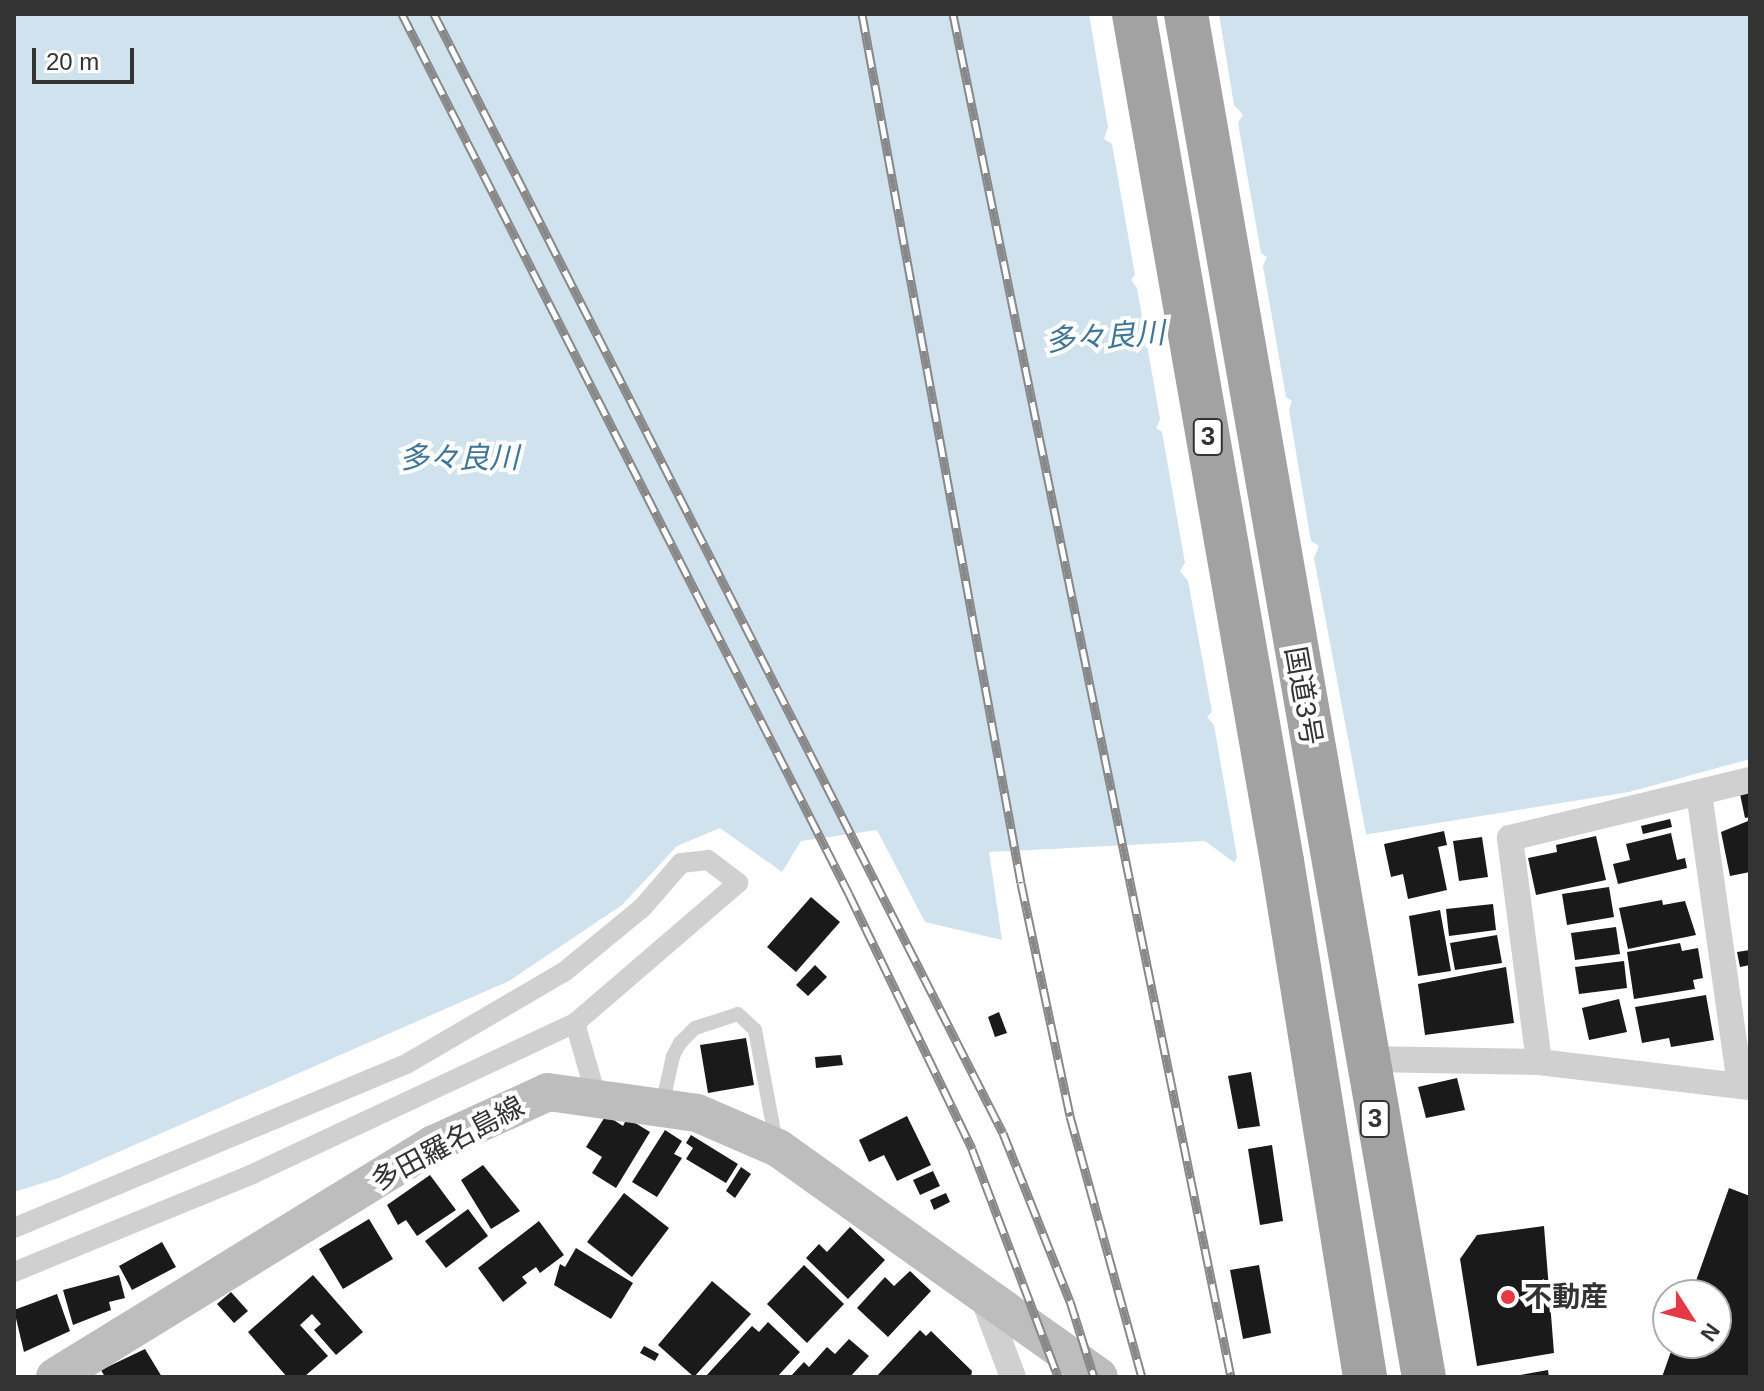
<!DOCTYPE html>
<meta charset="utf-8">
<style>
body{margin:0}
#map{position:relative;width:1764px;height:1391px;overflow:hidden;background:#fff;font-family:Arial,"Noto Sans JP",sans-serif}
div>[style]{position:absolute}
[style*='--x']{left:calc(var(--x)*1px);top:calc(var(--y)*1px);width:calc(var(--w)*1px);rotate:calc(var(--a)*1deg)}
.water>*{inset:0;background:#cfe2ee}
.pier>*{inset:0;background:#fff}
.building>*{inset:0;background:#1a1a1a}
.service>*{height:14px;margin:-7px;padding:0 7px;transform-origin:7px;border-radius:7px;background:#d0d0d0}
.pedestrian>*{height:20px;margin:-10px;padding:0 10px;transform-origin:10px;border-radius:10px;background:#d0d0d0}
.minor>*{height:26px;margin:-13px;padding:0 13px;transform-origin:13px;border-radius:13px;background:#d0d0d0}
.secondary>*{height:38px;margin:-19px;padding:0 19px;transform-origin:19px;border-radius:19px;background:#bdbdbd}
.trunk>*{height:44px;margin:-22px;padding:0 22px;transform-origin:22px;border-radius:22px;background:#a2a2a2}
.rail>*{height:9px;margin-top:-4.5px;transform-origin:0;background:repeating-linear-gradient(90deg,#fff 0 18px,#888 0 36px);box-sizing:border-box;border-block:2px solid #888}
.dots>*{width:22px;height:22px;translate:-50% -50%;box-sizing:border-box;border:4px solid #fff;border-radius:50%}
span{translate:-50% -50%;white-space:nowrap;text-align:center;line-height:1.15;-webkit-text-stroke:8px #fff;paint-order:stroke}
.shield-label span{padding:2px 6px;background:#fff;border:2px solid;border-radius:6px;-webkit-text-stroke-width:0}
.shield-label{font-size:26px;color:#333;font-weight:700}
.street-label{font-size:28px;color:#333}
.poi-label{font-size:28px;color:#333;font-weight:700}
.left{translate:0 -50%;text-align:left}
.water-label{font-size:30px;color:#3f7597;font-style:italic}
.frame{position:absolute;inset:0;border:16px solid #333;pointer-events:none}
.north{position:absolute;left:1652px;top:1279px;width:80px;height:80px;box-sizing:border-box;background:#fff;border:2px solid #adadad;border-radius:50%;rotate:126deg;font-size:22px;font-weight:700;line-height:32px;text-align:center;color:#333}
.north::after{content:'';display:block;margin:auto;width:28px;height:36px;background:#e63946;clip-path:polygon(50% 0,100% 100%,50% 72%,0 100%)}
.scale{position:absolute;left:32px;top:48px;width:102px;height:36px;box-sizing:border-box;border:4px solid #333;border-top:0;padding-left:10px;font-size:24px;line-height:28px;white-space:nowrap;color:#333;-webkit-text-stroke:6px #fff;paint-order:stroke}
</style>
<div id="map">
<div class="water">
<div style="clip-path:polygon(14px 14px,1750px 14px,1750px 759px,1629px 792px,1363px 835px,1235px 863px,1205px 841px,989px 852px,1002px 940px,925px 922px,877px 830px,801px 841px,782px 872px,720px 828px,677px 846px,622px 905px,509px 981px,59px 1178px,14px 1192px)"></div>
</div>
<div class="pier">
<div style="clip-path:polygon(1089px 14px,1219px 14px,1234px 105px,1243px 115px,1238px 123px,1261px 253px,1267px 257px,1263px 266px,1286px 397px,1292px 401px,1289px 410px,1311px 541px,1319px 546px,1314px 558px,1367px 839px,1233px 866px,1237px 857px,1214px 725px,1207px 717px,1212px 712px,1188px 581px,1180px 571px,1185px 563px,1162px 432px,1156px 428px,1160px 419px,1137px 288px,1131px 280px,1135px 275px,1112px 144px,1104px 139px,1108px 127px)"></div>
</div>
<div class="building">
<div style="clip-path:polygon(1750px 792px,1750px 817px,1745px 818px,1740px 794px)"></div>
<div style="clip-path:polygon(1670px 819px,1672px 827px,1643px 834px,1641px 826px)"></div>
<div style="clip-path:polygon(1748px 821px,1750px 872px,1730px 876px,1721px 832px)"></div>
<div style="clip-path:polygon(1444px 831px,1447px 845px,1438px 847px,1447px 890px,1408px 899px,1403px 874px,1391px 877px,1384px 844px)"></div>
<div style="clip-path:polygon(1671px 833px,1677px 860px,1685px 858px,1687px 868px,1618px 884px,1613px 864px,1630px 860px,1626px 844px)"></div>
<div style="clip-path:polygon(1596px 836px,1606px 880px,1536px 895px,1528px 858px,1557px 852px,1556px 845px)"></div>
<div style="clip-path:polygon(1482px 837px,1488px 877px,1459px 881px,1453px 841px)"></div>
<div style="clip-path:polygon(1609px 887px,1614px 917px,1567px 925px,1562px 894px)"></div>
<div style="clip-path:polygon(811px 897px,840px 922px,796px 972px,767px 947px)"></div>
<div style="clip-path:polygon(1662px 900px,1663px 905px,1685px 901px,1696px 935px,1628px 949px,1619px 908px)"></div>
<div style="clip-path:polygon(1493px 904px,1496px 930px,1449px 936px,1446px 909px)"></div>
<div style="clip-path:polygon(1440px 910px,1451px 971px,1418px 976px,1409px 916px)"></div>
<div style="clip-path:polygon(1616px 927px,1620px 954px,1575px 960px,1571px 933px)"></div>
<div style="clip-path:polygon(1497px 935px,1502px 963px,1455px 970px,1450px 943px)"></div>
<div style="clip-path:polygon(1680px 943px,1682px 951px,1698px 948px,1703px 978px,1693px 980px,1695px 989px,1634px 999px,1627px 952px)"></div>
<div style="clip-path:polygon(1750px 950px,1750px 965px,1740px 967px,1737px 952px)"></div>
<div style="clip-path:polygon(1624px 961px,1627px 988px,1579px 994px,1575px 967px)"></div>
<div style="clip-path:polygon(815px 965px,827px 977px,808px 996px,796px 985px)"></div>
<div style="clip-path:polygon(1506px 967px,1514px 1023px,1425px 1035px,1418px 984px)"></div>
<div style="clip-path:polygon(1706px 995px,1714px 1040px,1671px 1047px,1669px 1038px,1642px 1043px,1635px 1007px)"></div>
<div style="clip-path:polygon(1619px 999px,1627px 1032px,1589px 1040px,1582px 1008px)"></div>
<div style="clip-path:polygon(999px 1012px,1007px 1033px,995px 1037px,988px 1017px)"></div>
<div style="clip-path:polygon(746px 1038px,754px 1085px,708px 1093px,700px 1045px)"></div>
<div style="clip-path:polygon(841px 1055px,843px 1065px,816px 1068px,815px 1057px)"></div>
<div style="clip-path:polygon(1251px 1072px,1260px 1126px,1238px 1129px,1228px 1076px)"></div>
<div style="clip-path:polygon(1457px 1078px,1465px 1110px,1426px 1118px,1418px 1087px)"></div>
<div style="clip-path:polygon(606px 1115px,623px 1126px,627px 1118px,650px 1132px,616px 1188px,592px 1173px,602px 1157px,586px 1147px)"></div>
<div style="clip-path:polygon(907px 1116px,931px 1165px,897px 1181px,884px 1155px,869px 1162px,859px 1140px)"></div>
<div style="clip-path:polygon(665px 1130px,682px 1141px,674px 1154px,682px 1158px,657px 1197px,632px 1182px)"></div>
<div style="clip-path:polygon(691px 1135px,738px 1164px,726px 1183px,686px 1159px,693px 1148px,686px 1143px)"></div>
<div style="clip-path:polygon(1272px 1145px,1283px 1221px,1260px 1225px,1248px 1149px)"></div>
<div style="clip-path:polygon(483px 1165px,520px 1211px,491px 1229px,461px 1180px)"></div>
<div style="clip-path:polygon(741px 1167px,751px 1174px,735px 1198px,726px 1191px)"></div>
<div style="clip-path:polygon(933px 1171px,940px 1186px,920px 1195px,913px 1180px)"></div>
<div style="clip-path:polygon(430px 1175px,456px 1210px,417px 1236px,406px 1220px,398px 1225px,387px 1205px)"></div>
<div style="clip-path:polygon(1729px 1188px,1750px 1196px,1750px 1377px,1662px 1377px,1674px 1343px,1716px 1343px,1716px 1295px,1691px 1295px)"></div>
<div style="clip-path:polygon(624px 1193px,669px 1228px,632px 1277px,587px 1242px)"></div>
<div style="clip-path:polygon(946px 1193px,950px 1202px,934px 1210px,930px 1200px)"></div>
<div style="clip-path:polygon(468px 1209px,488px 1236px,446px 1268px,425px 1241px)"></div>
<div style="clip-path:polygon(369px 1219px,393px 1259px,343px 1289px,319px 1249px)"></div>
<div style="clip-path:polygon(539px 1221px,564px 1255px,540px 1273px,536px 1267px,522px 1277px,527px 1283px,503px 1302px,478px 1268px)"></div>
<div style="clip-path:polygon(1544px 1226px,1554px 1353px,1477px 1366px,1460px 1259px,1477px 1235px)"></div>
<div style="clip-path:polygon(850px 1227px,885px 1260px,848px 1299px,806px 1258px,819px 1244px,827px 1252px)"></div>
<div style="clip-path:polygon(162px 1242px,176px 1267px,132px 1290px,119px 1266px)"></div>
<div style="clip-path:polygon(576px 1248px,633px 1283px,611px 1319px,554px 1285px,560px 1264px,565px 1267px)"></div>
<div style="clip-path:polygon(804px 1265px,844px 1304px,807px 1343px,767px 1304px)"></div>
<div style="clip-path:polygon(1259px 1265px,1271px 1333px,1243px 1339px,1230px 1270px)"></div>
<div style="clip-path:polygon(910px 1271px,931px 1291px,888px 1337px,857px 1308px,885px 1277px,894px 1286px)"></div>
<div style="clip-path:polygon(119px 1275px,125px 1298px,109px 1302px,111px 1310px,73px 1325px,63px 1290px)"></div>
<div style="clip-path:polygon(313px 1275px,363px 1332px,336px 1355px,314px 1330px,321px 1324px,312px 1314px,300px 1325px,328px 1356px,304px 1377px,287px 1377px,248px 1332px)"></div>
<div style="clip-path:polygon(712px 1281px,751px 1314px,694px 1377px,658px 1345px)"></div>
<div style="clip-path:polygon(231px 1292px,248px 1311px,234px 1323px,217px 1304px)"></div>
<div style="clip-path:polygon(57px 1294px,70px 1331px,24px 1352px,14px 1310px)"></div>
<div style="clip-path:polygon(768px 1322px,800px 1352px,777px 1377px,705px 1377px,752px 1326px,759px 1332px)"></div>
<div style="clip-path:polygon(920px 1330px,926px 1336px,931px 1331px,972px 1371px,971px 1377px,876px 1377px)"></div>
<div style="clip-path:polygon(849px 1339px,869px 1356px,850px 1377px,790px 1377px,804px 1362px,809px 1367px,827px 1347px,835px 1354px)"></div>
<div style="clip-path:polygon(644px 1346px,659px 1354px,655px 1361px,640px 1353px)"></div>
<div style="clip-path:polygon(145px 1349px,162px 1377px,105px 1377px,101px 1370px)"></div>
<div style="clip-path:polygon(1548px 1370px,1549px 1377px,1521px 1377px,1520px 1375px)"></div>
</div>
<div class="service">
<div style="--x:662;--y:1106;--w:51;--a:-77.6"></div>
<div style="--x:673;--y:1056;--w:15;--a:-62"></div>
<div style="--x:680;--y:1043;--w:21;--a:-45"></div>
<div style="--x:695;--y:1028;--w:45;--a:-18"></div>
<div style="--x:738;--y:1014;--w:23;--a:43"></div>
<div style="--x:755;--y:1030;--w:114;--a:79.4"></div>
</div>
<div class="pedestrian">
<div style="--x:575;--y:1023;--w:79;--a:73.9"></div>
<div style="--x:14;--y:1228;--w:427;--a:-22.7"></div>
<div style="--x:408;--y:1063;--w:181;--a:-30.3"></div>
<div style="--x:564;--y:972;--w:102;--a:-39.4"></div>
<div style="--x:643;--y:907;--w:58;--a:-49.2"></div>
<div style="--x:681;--y:863;--w:27;--a:-6"></div>
<div style="--x:708;--y:860;--w:38;--a:37"></div>
<div style="--x:738;--y:883;--w:215;--a:139.3"></div>
<div style="--x:575;--y:1023;--w:356;--a:154.9"></div>
<div style="--x:253;--y:1174;--w:258;--a:157.7"></div>
</div>
<div class="minor">
<div style="--x:1699;--y:793;--w:295;--a:82"></div>
<div style="--x:1365;--y:1059;--w:174;--a:1"></div>
<div style="--x:1539;--y:1062;--w:212;--a:6.8"></div>
<div style="--x:1539;--y:1062;--w:226;--a:-97.4"></div>
<div style="--x:1510;--y:838;--w:247;--a:-13.6"></div>
<div style="--x:984;--y:1300;--w:82;--a:69.4"></div>
</div>
<div class="secondary">
<div style="--x:55;--y:1377;--w:445;--a:-31.6"></div>
<div style="--x:434;--y:1144;--w:125;--a:-24.5"></div>
<div style="--x:548;--y:1092;--w:150;--a:8"></div>
<div style="--x:697;--y:1113;--w:88;--a:23.4"></div>
<div style="--x:778;--y:1148;--w:394;--a:35.5"></div>
</div>
<div class="trunk">
<div style="--x:1134;--y:14;--w:860;--a:80.09"></div>
<div style="--x:1282;--y:861;--w:523;--a:80.86"></div>
<div style="--x:1186;--y:14;--w:1384;--a:80.1"></div>
</div>
<div class="rail">
<div style="--x:402;--y:14;--w:987;--a:63.07"></div>
<div style="--x:849;--y:894;--w:283;--a:64.2"></div>
<div style="--x:972;--y:1149;--w:244;--a:69.3"></div>
<div style="--x:434;--y:14;--w:1255;--a:63.05"></div>
<div style="--x:1003;--y:1133;--w:181;--a:68.3"></div>
<div style="--x:1070;--y:1301;--w:80;--a:72.5"></div>
<div style="--x:862;--y:14;--w:883;--a:79.63"></div>
<div style="--x:1021;--y:883;--w:238;--a:78.1"></div>
<div style="--x:1070;--y:1116;--w:271;--a:74.6"></div>
<div style="--x:953;--y:14;--w:1391;--a:78.47"></div>
</div>
<div class="dots">
<div style="left:1508px;top:1297px;background:#e63946"></div>
</div>
<div class="shield-label">
<span style="left:1208px;top:437px">3</span>
<span style="left:1375px;top:1119px">3</span>
</div>
<div class="street-label">
<span style="left:1303px;top:696px;rotate:80deg">国道3号</span>
<span style="left:448px;top:1144px;rotate:-28deg">多田羅名島線</span>
</div>
<div class="poi-label">
<span class="left" style="left:1524px;top:1297px">不動産</span>
</div>
<div class="water-label">
<span style="left:1105px;top:337px;rotate:-4deg">多々良川</span>
<span style="left:459px;top:458px">多々良川</span>
</div>
<div class="frame"></div>
<div class="north">N</div>
<div class="scale">20 m</div>
</div>
